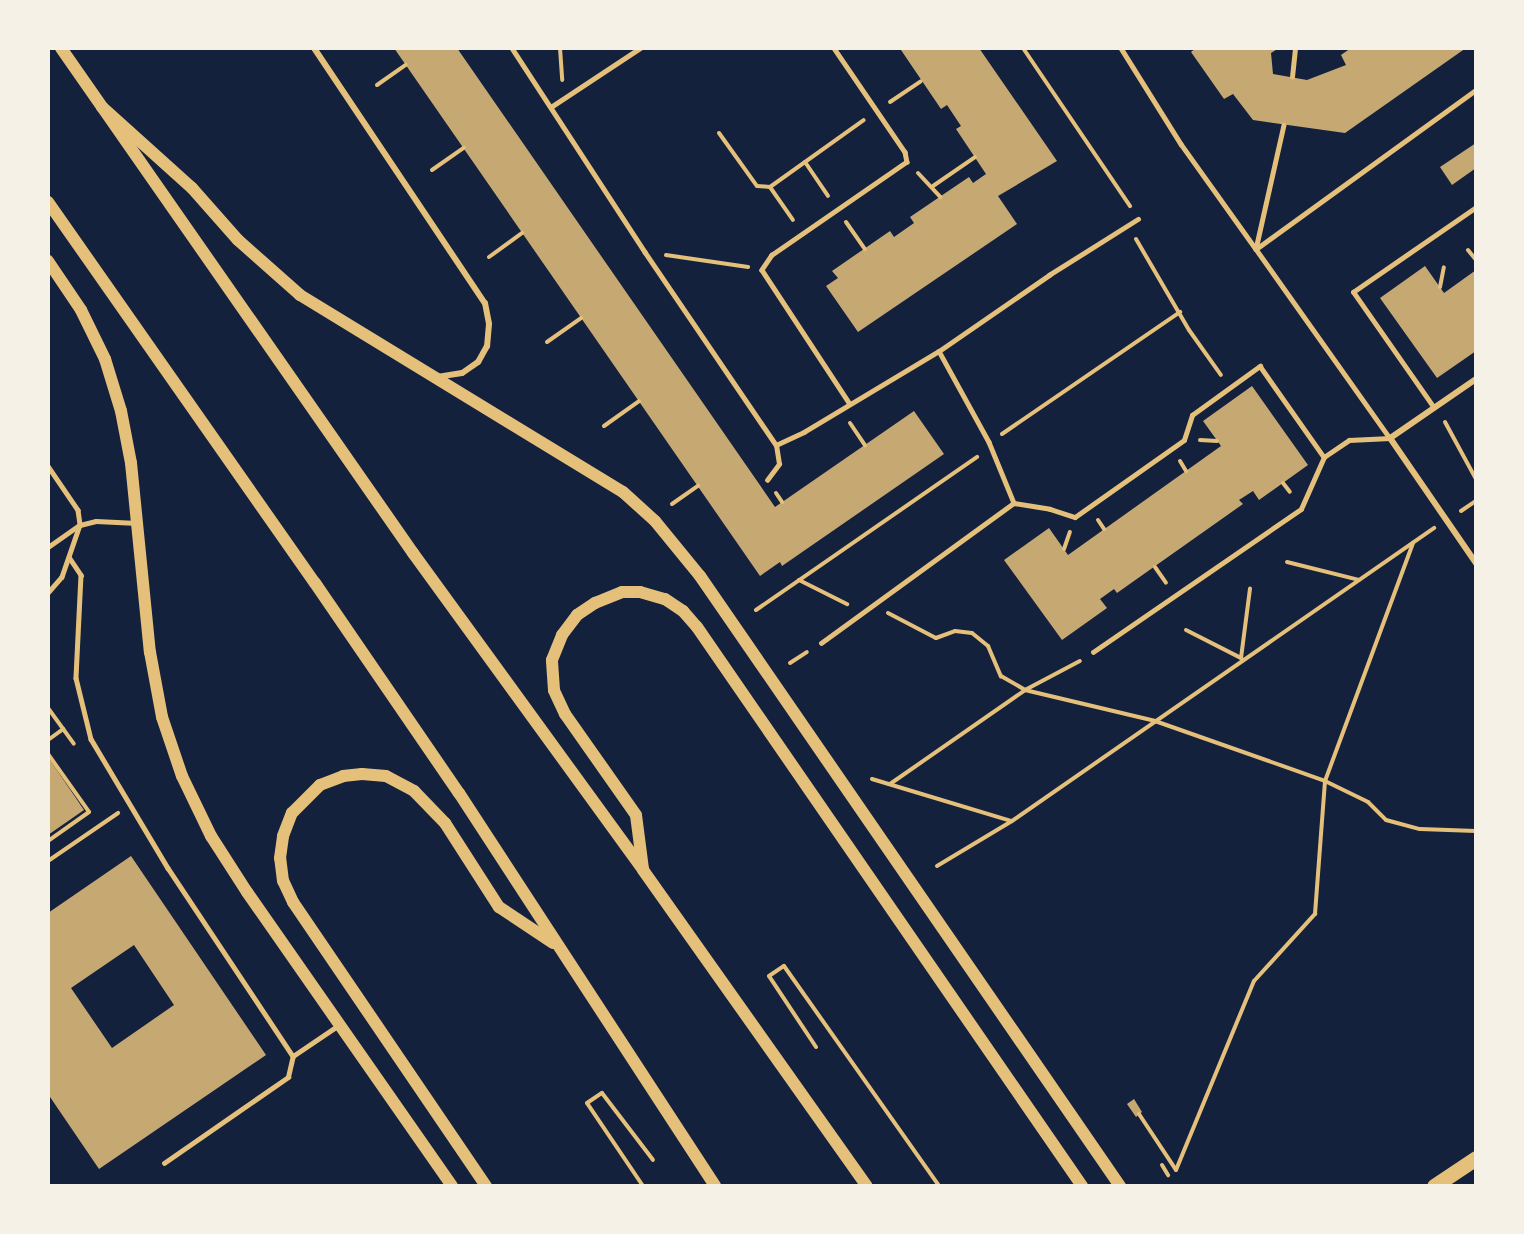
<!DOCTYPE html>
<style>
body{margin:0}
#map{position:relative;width:1524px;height:1234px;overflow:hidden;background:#14213d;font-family:Commissioner,sans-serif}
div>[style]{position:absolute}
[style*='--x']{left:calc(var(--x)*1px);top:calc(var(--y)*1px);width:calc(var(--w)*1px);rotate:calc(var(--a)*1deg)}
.building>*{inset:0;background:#c6a872}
.path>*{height:4px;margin:-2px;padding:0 2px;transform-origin:2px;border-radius:2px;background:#e5c07b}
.service>*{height:4.5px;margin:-2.25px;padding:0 2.25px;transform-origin:2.25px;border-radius:2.25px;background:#e5c07b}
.minor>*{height:6px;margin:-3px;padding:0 3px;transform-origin:3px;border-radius:3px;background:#e5c07b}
.secondary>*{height:12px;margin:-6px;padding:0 6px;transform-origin:6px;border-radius:6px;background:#e5c07b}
.primary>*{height:15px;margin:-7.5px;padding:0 7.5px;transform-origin:7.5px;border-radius:7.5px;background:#e5c07b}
span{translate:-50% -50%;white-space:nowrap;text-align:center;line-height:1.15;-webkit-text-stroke:4.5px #f6f1e7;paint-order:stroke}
.frame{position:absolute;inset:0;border:50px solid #f6f1e7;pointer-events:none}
</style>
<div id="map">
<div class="building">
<div style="clip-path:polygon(394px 48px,457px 48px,775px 507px,914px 411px,944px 454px,782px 566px,780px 562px,760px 576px)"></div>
<div style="clip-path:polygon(904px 48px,979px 48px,1057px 161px,998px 196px,1017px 224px,858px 332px,826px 286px,838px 278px,832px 271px,890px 231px,894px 237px,914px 223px,910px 217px,969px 177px,973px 183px,986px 174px,956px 129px,961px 126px,947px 105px,941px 109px,901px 50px)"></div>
<div style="clip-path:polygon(1196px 48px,1279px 48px,1271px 53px,1273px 74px,1307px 80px,1346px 65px,1341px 55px,1351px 48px,1466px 48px,1345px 133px,1253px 120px,1233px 94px,1224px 99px,1191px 52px)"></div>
<div style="clip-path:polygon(1476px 143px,1476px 168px,1452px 185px,1440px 167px)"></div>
<div style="clip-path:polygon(1425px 266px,1444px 293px,1476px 270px,1476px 351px,1437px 378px,1380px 298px)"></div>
<div style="clip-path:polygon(1252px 386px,1308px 465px,1259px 500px,1253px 491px,1239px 500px,1243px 504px,1117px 593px,1114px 589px,1100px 599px,1107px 608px,1062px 640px,1004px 560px,1049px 528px,1068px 555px,1221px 446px,1203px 421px)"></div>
<div style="clip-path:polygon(48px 757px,84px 810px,48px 835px)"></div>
<div style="clip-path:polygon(evenodd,131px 856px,266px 1055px,99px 1169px,48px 1094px,48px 913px,131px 856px,134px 945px,174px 1005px,112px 1048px,71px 988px,134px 945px)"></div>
<div style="clip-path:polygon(1134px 1099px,1142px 1112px,1136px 1117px,1127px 1104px)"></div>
</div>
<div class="path">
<div style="--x:560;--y:48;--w:32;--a:86"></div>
<div style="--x:1023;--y:48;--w:191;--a:55.9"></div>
<div style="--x:377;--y:85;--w:35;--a:-35"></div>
<div style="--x:890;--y:102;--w:37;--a:-34"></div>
<div style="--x:719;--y:133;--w:65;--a:54.4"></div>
<div style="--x:757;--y:186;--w:13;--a:4"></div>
<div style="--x:770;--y:187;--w:40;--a:55.1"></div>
<div style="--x:805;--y:162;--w:41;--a:55.9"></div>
<div style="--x:432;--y:170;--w:39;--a:-35"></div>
<div style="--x:918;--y:173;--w:33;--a:47"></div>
<div style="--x:933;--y:186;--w:51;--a:-34.6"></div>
<div style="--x:770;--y:187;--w:115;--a:-35.5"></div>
<div style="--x:846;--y:222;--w:33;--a:55"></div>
<div style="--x:1136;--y:239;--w:105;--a:59.8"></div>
<div style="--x:1189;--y:330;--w:55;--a:54.6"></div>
<div style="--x:1468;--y:250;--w:13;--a:51"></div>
<div style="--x:666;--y:255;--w:83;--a:8.3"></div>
<div style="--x:489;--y:257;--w:41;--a:-36"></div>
<div style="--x:1440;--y:287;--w:20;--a:-79"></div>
<div style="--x:547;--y:342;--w:42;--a:-35.2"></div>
<div style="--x:1445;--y:422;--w:65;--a:61.5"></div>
<div style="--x:850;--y:423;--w:27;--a:56"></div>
<div style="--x:604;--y:426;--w:43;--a:-35.5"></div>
<div style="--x:1002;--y:434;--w:216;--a:-34.4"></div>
<div style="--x:1200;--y:440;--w:17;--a:3"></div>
<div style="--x:1180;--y:461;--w:12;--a:59"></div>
<div style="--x:1283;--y:483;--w:11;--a:52"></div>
<div style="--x:776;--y:493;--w:11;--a:56"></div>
<div style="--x:672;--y:504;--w:32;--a:-35"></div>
<div style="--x:1461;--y:511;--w:18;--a:-34"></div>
<div style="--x:1098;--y:520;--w:11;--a:56"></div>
<div style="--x:1064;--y:549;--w:18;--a:-71"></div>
<div style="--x:1287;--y:562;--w:74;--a:14"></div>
<div style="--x:1155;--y:567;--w:19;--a:55"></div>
<div style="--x:799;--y:580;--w:54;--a:26.6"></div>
<div style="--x:756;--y:610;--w:269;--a:-34.7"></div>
<div style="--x:888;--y:613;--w:54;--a:27.5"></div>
<div style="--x:936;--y:638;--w:20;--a:-20"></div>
<div style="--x:955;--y:631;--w:17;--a:7"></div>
<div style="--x:972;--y:633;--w:21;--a:39"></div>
<div style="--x:988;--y:646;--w:33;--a:67"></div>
<div style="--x:1001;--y:676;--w:28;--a:30"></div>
<div style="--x:1025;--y:690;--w:134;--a:13.4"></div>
<div style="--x:1155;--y:721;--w:180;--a:19.4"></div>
<div style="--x:1325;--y:781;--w:48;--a:26"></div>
<div style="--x:1368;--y:802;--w:25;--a:45"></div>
<div style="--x:1386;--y:820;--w:35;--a:15"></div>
<div style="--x:1420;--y:829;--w:56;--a:2"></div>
<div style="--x:1186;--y:630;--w:62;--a:27"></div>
<div style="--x:1241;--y:658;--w:70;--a:-82.6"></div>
<div style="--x:790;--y:663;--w:20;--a:-33"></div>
<div style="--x:48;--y:708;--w:44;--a:54.2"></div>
<div style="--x:48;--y:740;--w:19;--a:-36"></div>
<div style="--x:48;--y:754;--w:71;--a:54.7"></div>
<div style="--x:89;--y:812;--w:50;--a:144.7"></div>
<div style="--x:872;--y:779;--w:145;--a:16.8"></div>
<div style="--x:890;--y:784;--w:165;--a:-34.8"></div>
<div style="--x:1025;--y:690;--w:62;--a:-27.8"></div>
<div style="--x:48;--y:861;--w:85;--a:-34.4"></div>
<div style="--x:937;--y:866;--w:87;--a:-31"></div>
<div style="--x:1012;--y:821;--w:514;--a:-34.77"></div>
<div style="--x:816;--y:1047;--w:85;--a:-123.5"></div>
<div style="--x:769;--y:976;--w:18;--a:-34"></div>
<div style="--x:784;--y:966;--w:269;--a:54.8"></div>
<div style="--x:1139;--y:1114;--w:67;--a:56.5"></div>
<div style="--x:1162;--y:1165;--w:12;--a:59"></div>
<div style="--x:1176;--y:1170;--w:204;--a:-67.6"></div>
<div style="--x:1254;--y:981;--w:91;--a:-47.7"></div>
<div style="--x:1315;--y:914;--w:133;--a:-85.7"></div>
<div style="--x:1325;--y:781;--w:254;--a:-69.7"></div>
<div style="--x:643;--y:1186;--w:100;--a:-124"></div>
<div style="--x:587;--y:1103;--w:18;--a:-34"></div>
<div style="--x:602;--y:1093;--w:84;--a:52.7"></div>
</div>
<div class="service">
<div style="--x:512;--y:48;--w:244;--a:56.9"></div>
<div style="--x:645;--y:252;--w:233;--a:55.8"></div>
<div style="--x:834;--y:48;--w:126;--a:55.7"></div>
<div style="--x:905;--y:152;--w:10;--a:79"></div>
<div style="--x:907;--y:162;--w:164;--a:145.4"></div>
<div style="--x:772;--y:255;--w:18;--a:124"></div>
<div style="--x:762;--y:270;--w:160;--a:56.7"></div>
<div style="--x:1121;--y:48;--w:113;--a:58"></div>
<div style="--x:1181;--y:144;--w:129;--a:54.5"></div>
<div style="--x:1256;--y:249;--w:271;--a:-35.9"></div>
<div style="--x:1292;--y:77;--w:29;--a:-84"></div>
<div style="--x:551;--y:107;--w:107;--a:-33.5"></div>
<div style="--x:1284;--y:125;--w:127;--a:102.7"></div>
<div style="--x:1256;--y:249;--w:232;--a:54.7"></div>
<div style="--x:939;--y:351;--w:134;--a:-34.6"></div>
<div style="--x:1049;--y:275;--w:105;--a:-32.2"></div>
<div style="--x:1434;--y:408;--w:141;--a:-124.9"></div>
<div style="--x:1353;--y:292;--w:150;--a:-34.6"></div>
<div style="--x:48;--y:466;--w:53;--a:55.7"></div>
<div style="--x:78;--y:510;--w:15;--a:82"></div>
<div style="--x:80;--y:525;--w:55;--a:109.1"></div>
<div style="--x:62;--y:577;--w:21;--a:131"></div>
<div style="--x:767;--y:480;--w:20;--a:-53"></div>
<div style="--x:779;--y:464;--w:19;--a:-99"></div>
<div style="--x:776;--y:445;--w:31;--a:-25"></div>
<div style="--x:804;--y:432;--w:157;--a:-31"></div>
<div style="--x:939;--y:351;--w:104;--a:61.2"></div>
<div style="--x:989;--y:442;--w:66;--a:67.7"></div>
<div style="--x:1014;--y:503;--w:36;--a:9"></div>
<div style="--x:1050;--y:509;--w:26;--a:18"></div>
<div style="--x:1075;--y:517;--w:133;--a:-35.2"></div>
<div style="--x:1184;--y:440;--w:26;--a:-72"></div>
<div style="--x:1192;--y:415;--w:84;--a:-35.8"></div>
<div style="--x:1260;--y:366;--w:111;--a:54.9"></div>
<div style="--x:48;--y:547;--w:39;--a:-35"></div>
<div style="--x:80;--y:525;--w:16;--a:-14"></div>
<div style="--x:96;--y:521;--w:41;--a:2.8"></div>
<div style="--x:69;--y:557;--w:22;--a:56"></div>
<div style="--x:81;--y:575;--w:103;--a:92.8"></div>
<div style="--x:76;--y:678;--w:63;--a:76.2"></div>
<div style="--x:91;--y:739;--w:150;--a:59.2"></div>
<div style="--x:168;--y:868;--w:226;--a:56.4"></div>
<div style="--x:293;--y:1056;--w:55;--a:-34"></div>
<div style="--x:821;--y:643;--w:238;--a:-36"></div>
<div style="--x:1093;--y:652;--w:252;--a:-34.5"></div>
<div style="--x:1301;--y:509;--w:57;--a:-66.1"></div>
<div style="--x:1324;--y:457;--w:30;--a:-34"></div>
<div style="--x:1349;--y:440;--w:41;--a:-2.8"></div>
<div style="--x:164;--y:1163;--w:151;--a:-34.7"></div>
<div style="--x:288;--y:1077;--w:22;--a:-77"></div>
</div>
<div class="minor">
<div style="--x:314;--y:48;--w:307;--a:56.2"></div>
<div style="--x:485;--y:303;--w:21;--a:79"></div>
<div style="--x:489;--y:324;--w:22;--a:95"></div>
<div style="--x:487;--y:346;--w:18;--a:119"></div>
<div style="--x:478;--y:362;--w:19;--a:145"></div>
<div style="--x:462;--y:373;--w:25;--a:171"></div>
<div style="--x:1476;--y:379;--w:104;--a:145.5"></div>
<div style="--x:1390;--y:438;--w:152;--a:55.5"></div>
</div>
<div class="secondary">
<div style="--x:61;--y:48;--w:616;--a:55.12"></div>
<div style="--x:413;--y:553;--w:392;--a:54"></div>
<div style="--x:643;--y:870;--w:387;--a:54.7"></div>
<div style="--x:102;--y:107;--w:121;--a:42"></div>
<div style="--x:192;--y:188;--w:69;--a:48.5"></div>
<div style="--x:238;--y:240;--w:83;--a:41.6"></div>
<div style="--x:300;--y:295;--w:378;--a:31.4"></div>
<div style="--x:623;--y:492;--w:43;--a:42.2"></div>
<div style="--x:655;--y:521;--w:71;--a:50.7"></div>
<div style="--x:700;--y:576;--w:741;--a:55.45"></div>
<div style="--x:48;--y:202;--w:465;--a:55"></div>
<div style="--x:315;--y:583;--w:255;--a:55.6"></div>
<div style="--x:459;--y:793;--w:469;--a:56.9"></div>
<div style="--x:48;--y:261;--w:59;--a:56"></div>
<div style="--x:81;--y:310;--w:55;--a:63.9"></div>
<div style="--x:105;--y:359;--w:54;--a:72.9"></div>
<div style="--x:121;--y:411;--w:53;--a:79.1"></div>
<div style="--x:131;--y:463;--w:190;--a:84.3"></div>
<div style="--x:150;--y:652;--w:66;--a:79.5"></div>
<div style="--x:162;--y:717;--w:62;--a:71.3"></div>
<div style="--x:182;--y:776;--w:67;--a:64.2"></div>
<div style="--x:211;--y:836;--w:67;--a:57.3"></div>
<div style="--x:247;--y:892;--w:358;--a:55.1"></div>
<div style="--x:643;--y:869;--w:54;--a:-97.4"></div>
<div style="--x:636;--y:815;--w:123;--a:-125.1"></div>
<div style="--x:565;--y:714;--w:26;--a:-115"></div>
<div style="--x:554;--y:690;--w:30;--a:-94"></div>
<div style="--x:552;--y:660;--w:27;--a:-68"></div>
<div style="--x:562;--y:635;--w:25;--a:-53"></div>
<div style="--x:577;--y:615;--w:22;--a:-34"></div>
<div style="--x:595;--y:603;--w:29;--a:-22"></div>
<div style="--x:622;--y:592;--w:18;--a:0"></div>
<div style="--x:640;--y:592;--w:26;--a:16"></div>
<div style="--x:665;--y:599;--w:22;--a:34"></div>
<div style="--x:683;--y:611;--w:21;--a:49"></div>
<div style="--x:697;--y:627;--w:679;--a:55.44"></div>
<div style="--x:486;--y:1186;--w:343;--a:-124.2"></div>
<div style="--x:293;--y:902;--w:23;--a:-115"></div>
<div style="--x:283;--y:881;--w:23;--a:-97"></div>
<div style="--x:280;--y:858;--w:22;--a:-82"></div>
<div style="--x:283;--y:836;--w:25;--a:-69"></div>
<div style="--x:292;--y:813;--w:40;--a:-45"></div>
<div style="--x:320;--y:785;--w:25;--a:-21"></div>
<div style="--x:343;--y:776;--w:19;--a:-6"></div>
<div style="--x:362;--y:774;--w:24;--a:5"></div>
<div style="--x:386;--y:776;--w:32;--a:28"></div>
<div style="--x:414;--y:791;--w:45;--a:45.9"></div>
<div style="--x:445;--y:823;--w:100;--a:57.3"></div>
<div style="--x:499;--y:907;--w:65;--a:33.7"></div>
</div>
<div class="primary">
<div style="--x:1434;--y:1186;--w:50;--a:-33.7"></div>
</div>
<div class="frame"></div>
</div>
